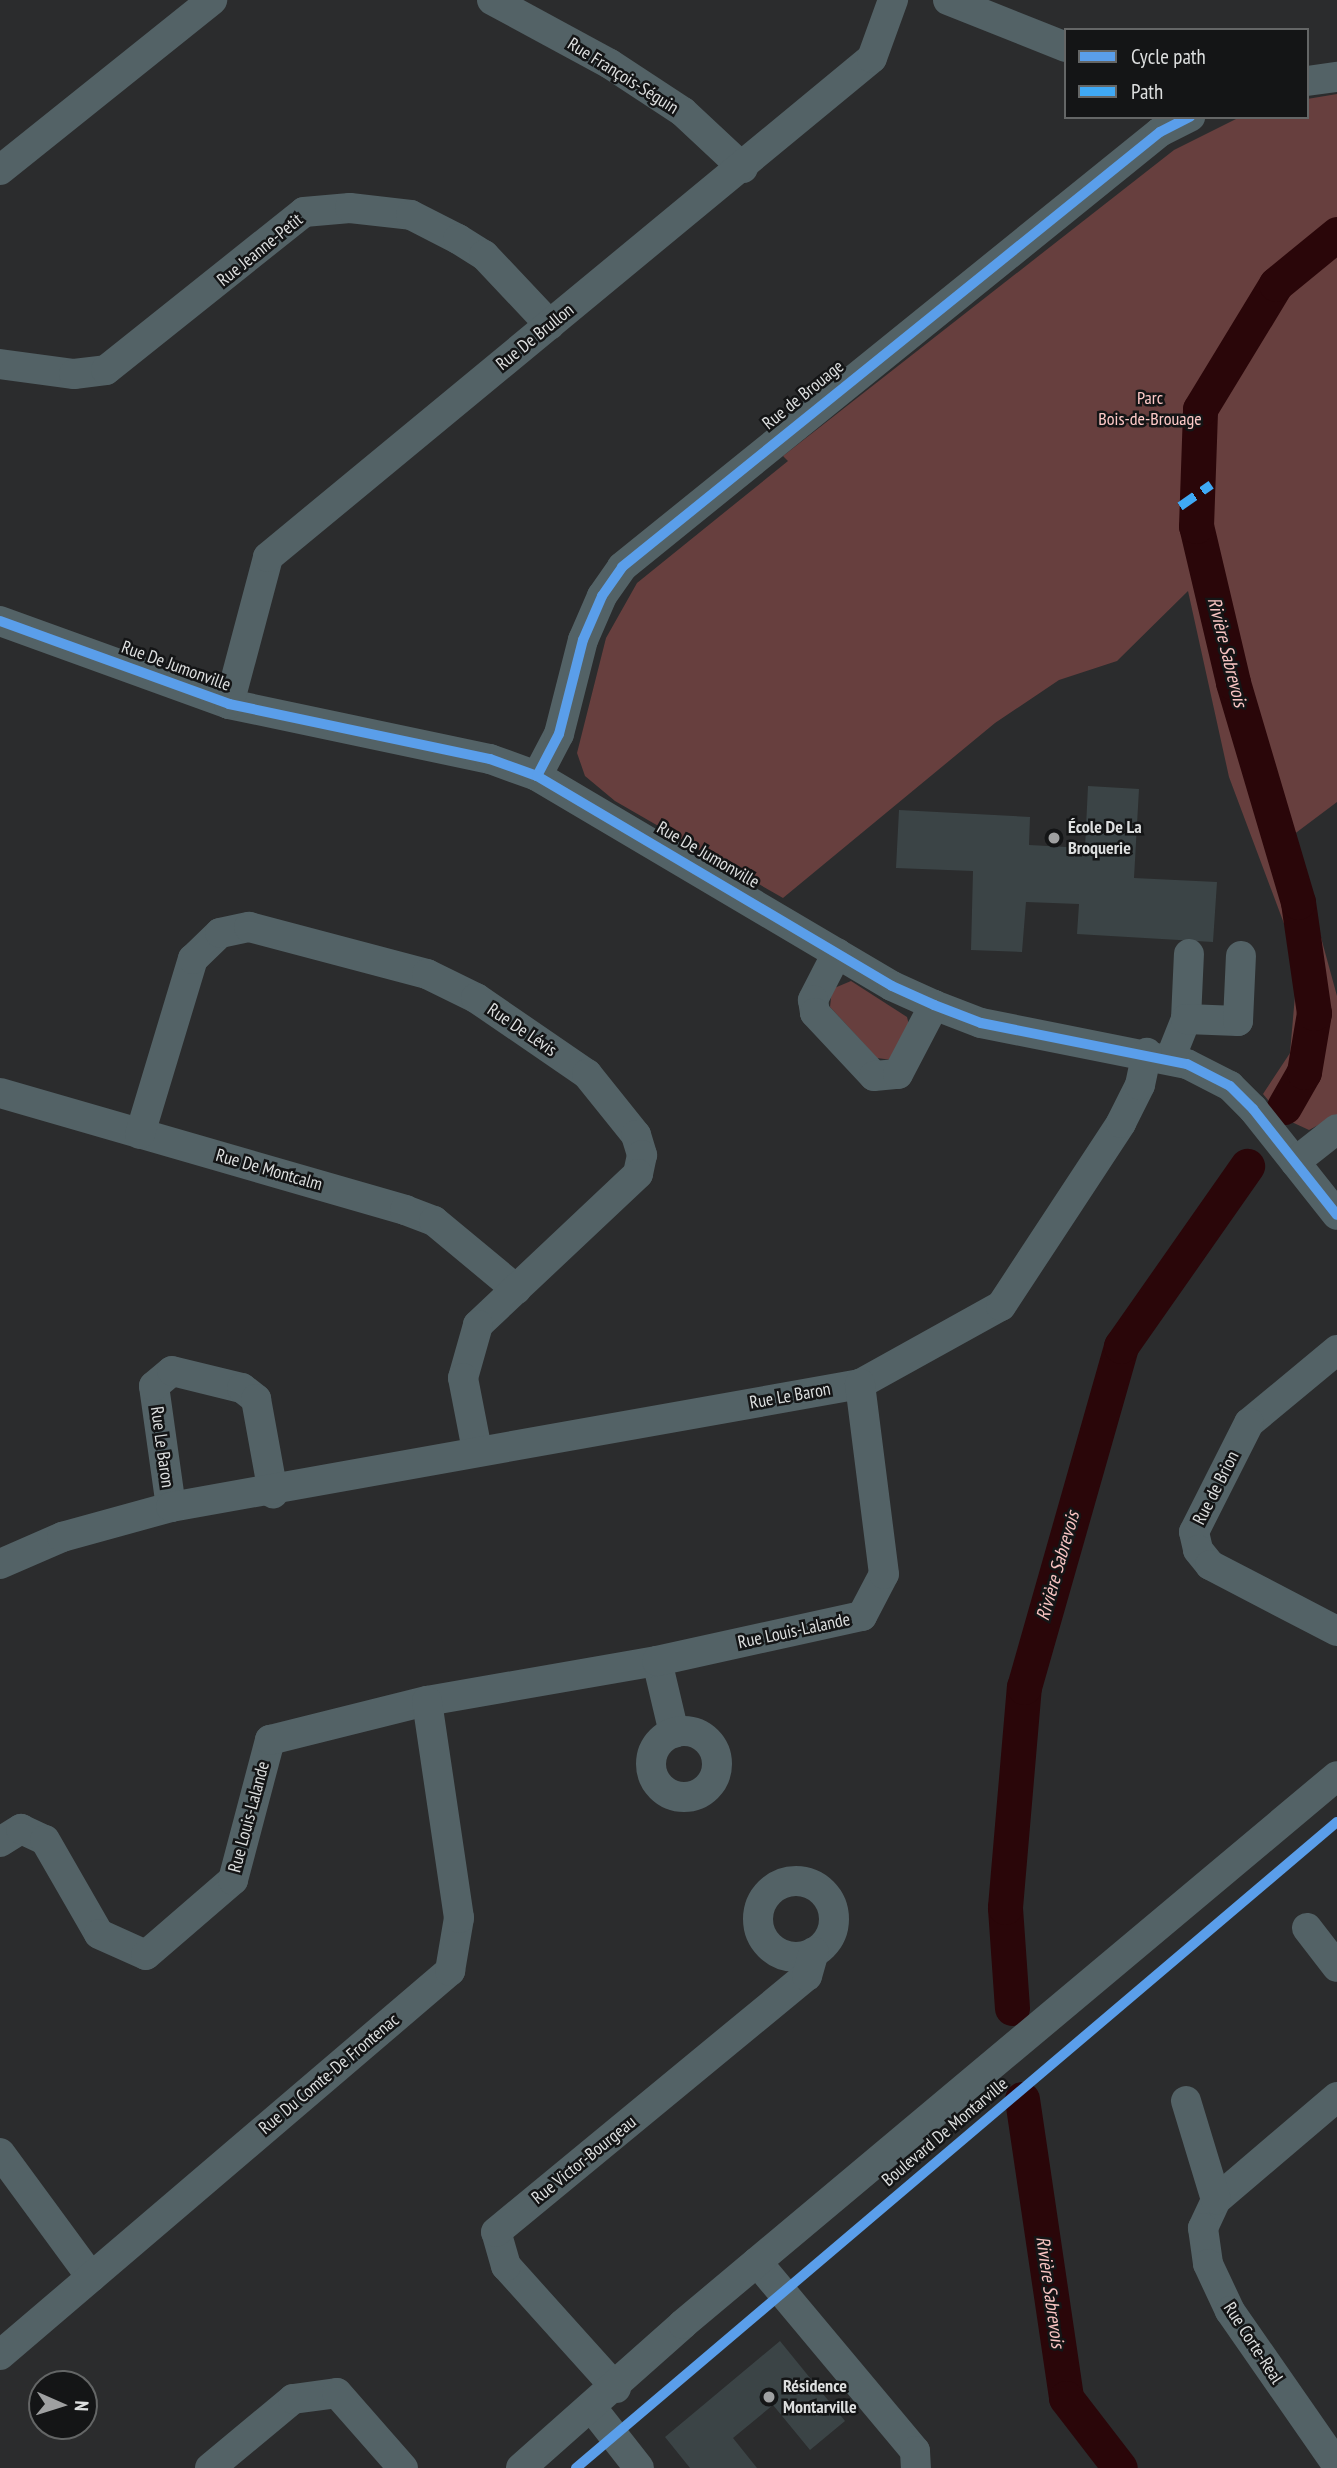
<!DOCTYPE html>
<meta charset="utf-8">
<style>
body{margin:0}
#map{position:relative;width:1337px;height:2468px;overflow:hidden;background:#2b2c2d;font-family:"PT Sans Narrow",sans-serif}
div>[style]{position:absolute}
[style*='--x']{left:calc(var(--x)*1px);top:calc(var(--y)*1px);width:calc(var(--w)*1px);rotate:calc(var(--a)*1deg)}
.green>*{inset:0;background:#673f3e}
.river>*{height:35px;margin:-17.5px;padding:0 17.5px;transform-origin:17.5px;border-radius:17.5px;background:#2a0609}
.building>*{inset:0;background:#3b4446}
.minor>*{height:30px;margin:-15px;padding:0 15px;transform-origin:15px;border-radius:15px;background:#536266}
.minor>.ring{margin:-15px;padding:0;box-sizing:content-box;background:none;border:30px solid #536266;border-radius:50%}
.quiet>*{height:9px;margin-top:-4.5px;transform-origin:0;background:repeating-linear-gradient(90deg,#3fa9f5 0 18px,transparent 0 27px)}
.cycleway>*{height:10px;margin:-5px;padding:0 5px;transform-origin:5px;border-radius:5px;background:#5a9eea}
.dots>*{width:19px;height:19px;translate:-50% -50%;box-sizing:border-box;border:4px solid #141516;border-radius:50%}
span{translate:-50% -50%;white-space:nowrap;text-align:center;line-height:1.15;-webkit-text-stroke:5px #141516;paint-order:stroke}
.street-label{font-size:18px;color:#dddfdf}
.park-label{font-size:18px;color:#fecac8}
.poi-label{font-size:18px;color:#dddfdf;font-weight:700}
.left{translate:0 -50%;text-align:left}
.water-label{font-size:19px;color:#f9c5c3;font-style:italic}
.legend{position:absolute;left:1064px;top:28px;width:245px;height:91px;box-sizing:border-box;background:#141516;border:2px solid #646666;margin:0;padding:9px 12px;list-style:none;font-size:21px;color:#dddfdf}
.legend li{display:flex;align-items:center;gap:14px;height:35px}
.legend b{width:35px;border:2px solid #646666}
.north{position:absolute;left:28px;top:2370px;width:70px;height:70px;box-sizing:border-box;background:#141516;border:2px solid #646666;border-radius:50%;rotate:93deg;font-size:19px;font-weight:700;line-height:28px;text-align:center;color:#dddfdf}
.north::after{content:'';display:block;margin:auto;width:24px;height:32px;background:#9fa0a1;clip-path:polygon(50% 0,100% 100%,50% 72%,0 100%)}
</style>
<div id="map">
<div class="green">
<div style="clip-path:polygon(1337px 94px,1337px 802px,1293px 835px,1337px 996px,1337px 1115px,1309px 1130px,1283px 1118px,1263px 1094px,1290px 1053px,1298px 961px,1229px 777px,1188px 591px,1117px 661px,1059px 680px,995px 723px,783px 898px,615px 801px,585px 776px,577px 753px,606px 638px,637px 583px,788px 461px,783px 456px,1174px 150px,1240px 117px,1307px 117px,1307px 99px)"></div>
<div style="clip-path:polygon(851px 981px,907px 1017px,909px 1025px,892px 1060px,877px 1058px,830px 1007px,832px 989px)"></div>
</div>
<div class="river">
<div style="--x:1284;--y:1107;--w:40;--a:-60.3"></div>
<div style="--x:1304;--y:1072;--w:60;--a:-80.4"></div>
<div style="--x:1314;--y:1013;--w:112;--a:-98.2"></div>
<div style="--x:1298;--y:902;--w:229;--a:-106.5"></div>
<div style="--x:1233;--y:682;--w:160;--a:-103.3"></div>
<div style="--x:1196;--y:526;--w:117;--a:-88"></div>
<div style="--x:1200;--y:409;--w:146;--a:-58.7"></div>
<div style="--x:1276;--y:284;--w:79;--a:-39.3"></div>
<div style="--x:1012;--y:2008;--w:101;--a:-94"></div>
<div style="--x:1005;--y:1907;--w:221;--a:-85.1"></div>
<div style="--x:1024;--y:1687;--w:355;--a:-74.1"></div>
<div style="--x:1121;--y:1346;--w:220;--a:-55"></div>
<div style="--x:1022;--y:2099;--w:302;--a:81.6"></div>
<div style="--x:1066;--y:2398;--w:88;--a:52.4"></div>
</div>
<div class="building">
<div style="clip-path:polygon(1088px 786px,1139px 789px,1134px 878px,1217px 882px,1213px 942px,1077px 934px,1079px 904px,1026px 902px,1022px 952px,971px 950px,973px 871px,896px 868px,899px 810px,1030px 817px,1029px 845px,1085px 848px)"></div>
<div style="clip-path:polygon(780px 2341px,845px 2421px,810px 2450px,773px 2405px,733px 2438px,757px 2468px,690px 2468px,665px 2437px)"></div>
</div>
<div class="minor">
<div style="--x:492;--y:0;--w:134;--a:28.5"></div>
<div style="--x:610;--y:64;--w:87;--a:33.3"></div>
<div style="--x:683;--y:112;--w:82;--a:43"></div>
<div style="--x:948;--y:0;--w:127;--a:21.7"></div>
<div style="--x:1307;--y:81;--w:30;--a:-8"></div>
<div style="--x:0;--y:170;--w:272;--a:-38.7"></div>
<div style="--x:0;--y:364;--w:75;--a:7.7"></div>
<div style="--x:74;--y:374;--w:32;--a:-7"></div>
<div style="--x:106;--y:370;--w:253;--a:-38.6"></div>
<div style="--x:304;--y:212;--w:46;--a:-5"></div>
<div style="--x:350;--y:208;--w:61;--a:6.5"></div>
<div style="--x:411;--y:215;--w:53;--a:27.1"></div>
<div style="--x:458;--y:239;--w:31;--a:32"></div>
<div style="--x:484;--y:255;--w:96;--a:46.7"></div>
<div style="--x:0;--y:621;--w:244;--a:19.9"></div>
<div style="--x:229;--y:704;--w:267;--a:11.9"></div>
<div style="--x:490;--y:759;--w:50;--a:19.9"></div>
<div style="--x:537;--y:776;--w:412;--a:30.6"></div>
<div style="--x:892;--y:986;--w:46;--a:24.3"></div>
<div style="--x:934;--y:1005;--w:50;--a:21"></div>
<div style="--x:981;--y:1023;--w:210;--a:11.3"></div>
<div style="--x:1187;--y:1064;--w:48;--a:27.1"></div>
<div style="--x:1230;--y:1086;--w:33;--a:45"></div>
<div style="--x:1253;--y:1109;--w:135;--a:51.6"></div>
<div style="--x:229;--y:704;--w:152;--a:-75.1"></div>
<div style="--x:268;--y:557;--w:783;--a:-39.56"></div>
<div style="--x:872;--y:58;--w:62;--a:-70.1"></div>
<div style="--x:537;--y:776;--w:47;--a:-62.4"></div>
<div style="--x:559;--y:734;--w:97;--a:-75.7"></div>
<div style="--x:583;--y:640;--w:48;--a:-66.6"></div>
<div style="--x:602;--y:596;--w:35;--a:-55"></div>
<div style="--x:622;--y:567;--w:692;--a:-38.96"></div>
<div style="--x:1160;--y:132;--w:34;--a:-27"></div>
<div style="--x:837;--y:953;--w:53;--a:117.1"></div>
<div style="--x:813;--y:1000;--w:13;--a:81"></div>
<div style="--x:815;--y:1013;--w:86;--a:46.9"></div>
<div style="--x:874;--y:1076;--w:24;--a:-5"></div>
<div style="--x:898;--y:1074;--w:78;--a:-62.4"></div>
<div style="--x:1186;--y:1019;--w:65;--a:-87.4"></div>
<div style="--x:1170;--y:1059;--w:43;--a:-68.2"></div>
<div style="--x:1186;--y:1019;--w:52;--a:2.2"></div>
<div style="--x:1238;--y:1021;--w:65;--a:-87.4"></div>
<div style="--x:0;--y:1093;--w:422;--a:16.1"></div>
<div style="--x:405;--y:1210;--w:31;--a:21"></div>
<div style="--x:434;--y:1221;--w:107;--a:39.7"></div>
<div style="--x:140;--y:1134;--w:183;--a:-73.2"></div>
<div style="--x:193;--y:959;--w:37;--a:-44"></div>
<div style="--x:220;--y:933;--w:30;--a:-12"></div>
<div style="--x:249;--y:927;--w:184;--a:14.8"></div>
<div style="--x:427;--y:974;--w:55;--a:26.1"></div>
<div style="--x:476;--y:998;--w:135;--a:34.4"></div>
<div style="--x:587;--y:1074;--w:78;--a:51.2"></div>
<div style="--x:636;--y:1135;--w:21;--a:73"></div>
<div style="--x:642;--y:1155;--w:19;--a:102"></div>
<div style="--x:638;--y:1174;--w:220;--a:136.7"></div>
<div style="--x:478;--y:1325;--w:55;--a:105.8"></div>
<div style="--x:463;--y:1378;--w:73;--a:79"></div>
<div style="--x:1295;--y:1162;--w:53;--a:-38.2"></div>
<div style="--x:1337;--y:1350;--w:114;--a:140.3"></div>
<div style="--x:1249;--y:1423;--w:122;--a:116.8"></div>
<div style="--x:1194;--y:1532;--w:18;--a:77"></div>
<div style="--x:1198;--y:1550;--w:19;--a:51"></div>
<div style="--x:1210;--y:1565;--w:143;--a:27.5"></div>
<div style="--x:171;--y:1507;--w:122;--a:-98"></div>
<div style="--x:154;--y:1386;--w:23;--a:-40"></div>
<div style="--x:172;--y:1371;--w:72;--a:13.7"></div>
<div style="--x:242;--y:1388;--w:18;--a:38"></div>
<div style="--x:256;--y:1399;--w:96;--a:79.7"></div>
<div style="--x:0;--y:1564;--w:68;--a:-23.5"></div>
<div style="--x:62;--y:1537;--w:113;--a:-15.4"></div>
<div style="--x:171;--y:1507;--w:700;--a:-10.12"></div>
<div style="--x:860;--y:1384;--w:161;--a:-29"></div>
<div style="--x:1001;--y:1306;--w:219;--a:-56.7"></div>
<div style="--x:1121;--y:1123;--w:42;--a:-63.4"></div>
<div style="--x:1140;--y:1085;--w:33;--a:-78"></div>
<div style="--x:657;--y:1661;--w:74;--a:76.7"></div>
<div class="ring" style="left:651px;top:1731px;width:36px;height:36px"></div>
<div style="--x:0;--y:1842;--w:25;--a:-32"></div>
<div style="--x:21;--y:1829;--w:26;--a:25"></div>
<div style="--x:45;--y:1840;--w:108;--a:60.1"></div>
<div style="--x:99;--y:1934;--w:51;--a:24.1"></div>
<div style="--x:146;--y:1955;--w:115;--a:-40.8"></div>
<div style="--x:233;--y:1880;--w:145;--a:-75.2"></div>
<div style="--x:270;--y:1740;--w:162;--a:-14"></div>
<div style="--x:427;--y:1701;--w:233;--a:-9.9"></div>
<div style="--x:657;--y:1661;--w:210;--a:-12.4"></div>
<div style="--x:862;--y:1616;--w:47;--a:-62.4"></div>
<div style="--x:884;--y:1574;--w:192;--a:-97.2"></div>
<div class="ring" style="left:758px;top:1881px;width:46px;height:46px"></div>
<div style="--x:1307;--y:1928;--w:49;--a:52.4"></div>
<div style="--x:1337;--y:2097;--w:159;--a:139.6"></div>
<div style="--x:1216;--y:2200;--w:31;--a:115"></div>
<div style="--x:1203;--y:2228;--w:36;--a:82"></div>
<div style="--x:1208;--y:2264;--w:52;--a:64.9"></div>
<div style="--x:1230;--y:2311;--w:188;--a:55.2"></div>
<div style="--x:1186;--y:2101;--w:103;--a:73.1"></div>
<div style="--x:0;--y:2153;--w:154;--a:53.7"></div>
<div style="--x:757;--y:2262;--w:246;--a:50.1"></div>
<div style="--x:915;--y:2451;--w:17;--a:87"></div>
<div style="--x:0;--y:2355;--w:592;--a:-40.48"></div>
<div style="--x:450;--y:1971;--w:54;--a:-80.4"></div>
<div style="--x:459;--y:1918;--w:219;--a:-98.4"></div>
<div style="--x:616;--y:2388;--w:164;--a:-132"></div>
<div style="--x:506;--y:2266;--w:35;--a:-106"></div>
<div style="--x:496;--y:2232;--w:403;--a:-39.5"></div>
<div style="--x:807;--y:1976;--w:25;--a:-74"></div>
<div style="--x:592;--y:2408;--w:76;--a:51.9"></div>
<div style="--x:210;--y:2468;--w:108;--a:-39.7"></div>
<div style="--x:293;--y:2399;--w:44;--a:-7.8"></div>
<div style="--x:337;--y:2393;--w:100;--a:48.7"></div>
<div style="--x:521;--y:2468;--w:217;--a:-41.6"></div>
<div style="--x:683;--y:2324;--w:853;--a:-39.96"></div>
</div>
<div class="quiet">
<div style="--x:1180;--y:506;--w:38;--a:-35"></div>
</div>
<div class="cycleway">
<div style="--x:0;--y:621;--w:244;--a:19.9"></div>
<div style="--x:229;--y:704;--w:267;--a:11.9"></div>
<div style="--x:490;--y:759;--w:50;--a:19.9"></div>
<div style="--x:537;--y:776;--w:412;--a:30.6"></div>
<div style="--x:892;--y:986;--w:46;--a:24.3"></div>
<div style="--x:934;--y:1005;--w:50;--a:21"></div>
<div style="--x:981;--y:1023;--w:210;--a:11.3"></div>
<div style="--x:1187;--y:1064;--w:48;--a:27.1"></div>
<div style="--x:1230;--y:1086;--w:33;--a:45"></div>
<div style="--x:1253;--y:1109;--w:135;--a:51.6"></div>
<div style="--x:537;--y:776;--w:47;--a:-62.4"></div>
<div style="--x:559;--y:734;--w:97;--a:-75.7"></div>
<div style="--x:583;--y:640;--w:48;--a:-66.6"></div>
<div style="--x:602;--y:596;--w:35;--a:-55"></div>
<div style="--x:622;--y:567;--w:692;--a:-38.96"></div>
<div style="--x:1160;--y:132;--w:34;--a:-27"></div>
<div style="--x:576;--y:2468;--w:998;--a:-40.33"></div>
</div>
<div class="dots">
<div style="left:1054px;top:838px;background:#9fa0a1"></div>
<div style="left:769px;top:2397px;background:#9fa0a1"></div>
</div>
<div class="street-label">
<span style="left:623px;top:76px;rotate:32deg">Rue François-Séguin</span>
<span style="left:260px;top:250px;rotate:-39deg">Rue Jeanne-Petit</span>
<span style="left:535px;top:337px;rotate:-39deg">Rue De Brullon</span>
<span style="left:803px;top:395px;rotate:-39deg">Rue de Brouage</span>
<span style="left:176px;top:666px;rotate:20deg">Rue De Jumonville</span>
<span style="left:708px;top:855px;rotate:30deg">Rue De Jumonville</span>
<span style="left:522px;top:1030px;rotate:34deg">Rue De Lévis</span>
<span style="left:269px;top:1170px;rotate:16deg">Rue De Montcalm</span>
<span style="left:790px;top:1396px;rotate:-10deg">Rue Le Baron</span>
<span style="left:162px;top:1447px;rotate:82deg">Rue Le Baron</span>
<span style="left:1216px;top:1488px;rotate:-63deg">Rue de Brion</span>
<span style="left:794px;top:1631px;rotate:-12deg">Rue Louis-Lalande</span>
<span style="left:249px;top:1817px;rotate:-75deg">Rue Louis-Lalande</span>
<span style="left:329px;top:2074px;rotate:-40deg">Rue Du Comte-De Frontenac</span>
<span style="left:945px;top:2132px;rotate:-40deg">Boulevard De Montarville</span>
<span style="left:584px;top:2160px;rotate:-39deg">Rue Victor-Bourgeau</span>
<span style="left:1253px;top:2343px;rotate:57deg">Rue Corte-Real</span>
</div>
<div class="park-label">
<span style="left:1150px;top:409px">Parc<br>Bois-de-Brouage</span>
</div>
<div class="poi-label">
<span class="left" style="left:1068px;top:838px">École De La<br>Broquerie</span>
<span class="left" style="left:783px;top:2397px">Résidence<br>Montarville</span>
</div>
<div class="water-label">
<span style="left:1227px;top:652px;rotate:76deg">Rivière Sabrevois</span>
<span style="left:1058px;top:1566px;rotate:-74deg">Rivière Sabrevois</span>
<span style="left:1050px;top:2292px;rotate:82deg">Rivière Sabrevois</span>
</div>
<ul class="legend">
<li><b style="height:9px;background:#5a9eea"></b>Cycle path</li>
<li><b style="height:9px;background:#3fa9f5"></b>Path</li>
</ul>
<div class="north">N</div>
</div>
